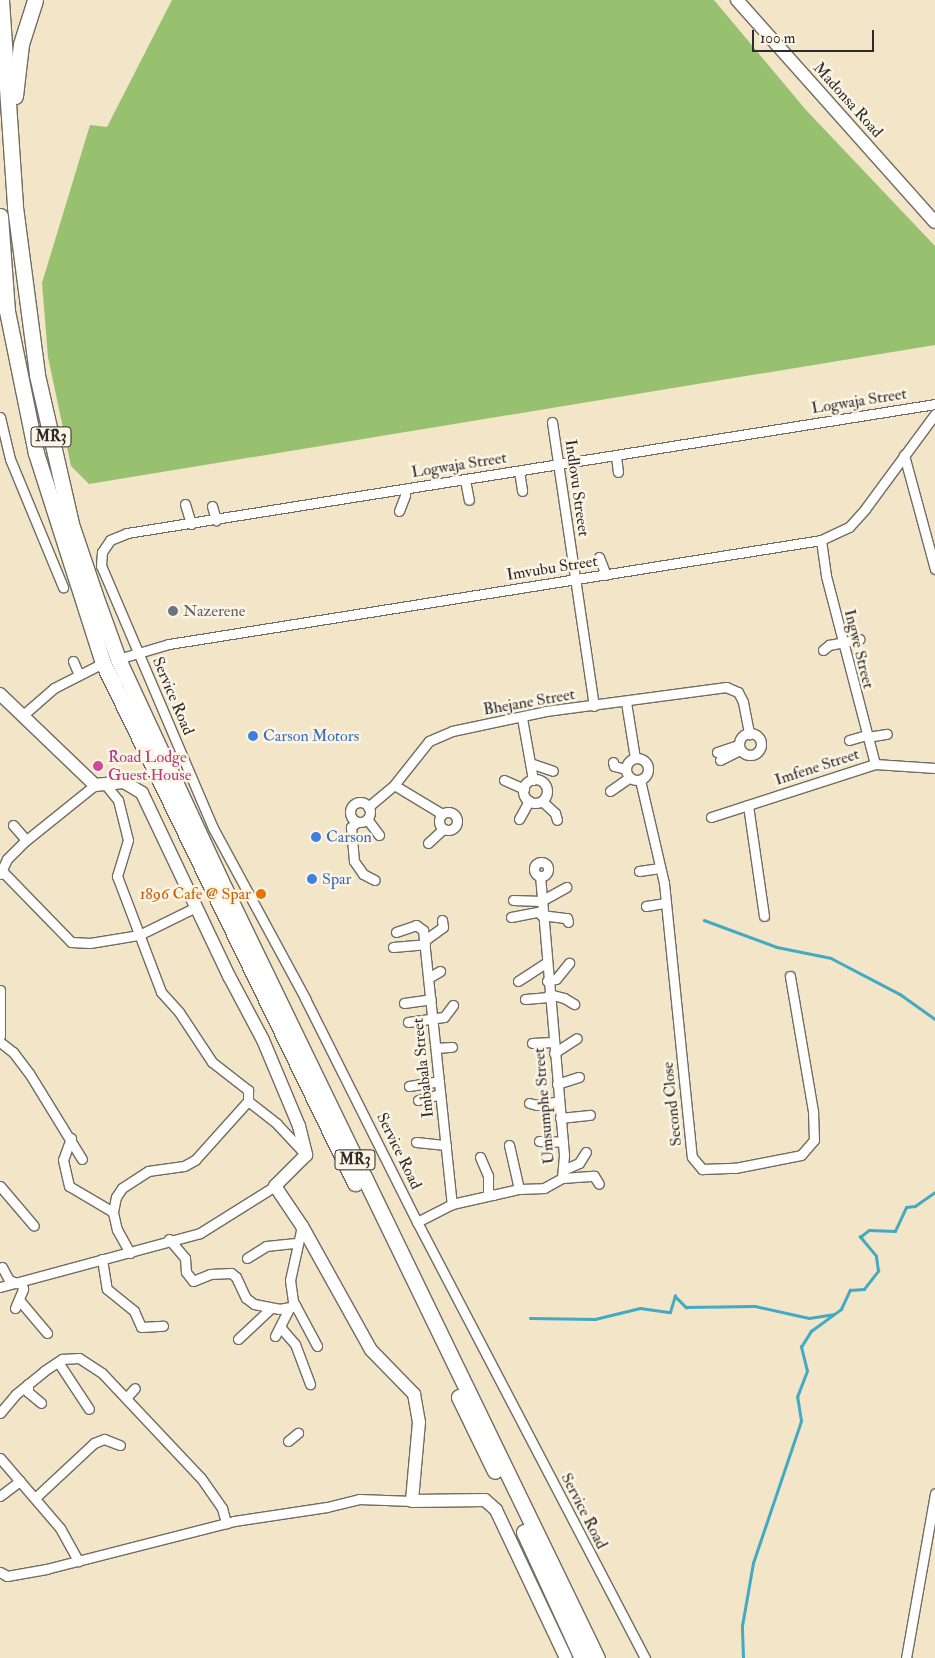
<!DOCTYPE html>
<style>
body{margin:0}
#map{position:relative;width:935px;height:1658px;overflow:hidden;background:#f2e5c8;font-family:"IM FELL Double Pica",serif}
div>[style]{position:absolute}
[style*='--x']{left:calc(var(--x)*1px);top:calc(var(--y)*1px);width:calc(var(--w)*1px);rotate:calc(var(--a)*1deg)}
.green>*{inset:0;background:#97c16e}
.stream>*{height:2.5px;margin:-1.25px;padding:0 1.25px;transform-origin:1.25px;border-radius:1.25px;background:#42aac2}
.roads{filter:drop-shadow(1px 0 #716c62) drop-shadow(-1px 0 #716c62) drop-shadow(0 1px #716c62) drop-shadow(0 -1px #716c62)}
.street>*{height:9px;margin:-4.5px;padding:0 4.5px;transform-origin:4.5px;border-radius:4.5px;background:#fff}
.street>.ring{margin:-4.5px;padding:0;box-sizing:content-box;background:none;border:9px solid #fff;border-radius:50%}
.secondary>*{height:12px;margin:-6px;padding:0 6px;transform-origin:6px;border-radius:6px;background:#fff}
.highway>*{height:15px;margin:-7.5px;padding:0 7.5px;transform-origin:7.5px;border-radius:7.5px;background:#fff}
.dots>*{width:14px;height:14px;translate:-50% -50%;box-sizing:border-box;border:2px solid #fcf5e5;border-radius:50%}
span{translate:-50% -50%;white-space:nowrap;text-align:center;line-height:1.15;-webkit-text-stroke:5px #fcf5e5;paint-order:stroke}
.shield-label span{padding:1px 4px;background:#fcf5e5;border:1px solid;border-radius:4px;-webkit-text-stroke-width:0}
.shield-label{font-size:15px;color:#2b2b2b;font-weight:700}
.street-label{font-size:16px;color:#2b2b2b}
.worship-label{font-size:16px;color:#5b616d}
.left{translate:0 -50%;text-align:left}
.shop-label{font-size:16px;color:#366cbe}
.hotel-label{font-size:16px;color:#b23c85}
.food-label{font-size:16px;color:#c56008}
.right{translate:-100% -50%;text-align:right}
.scale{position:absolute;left:752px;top:30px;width:122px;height:22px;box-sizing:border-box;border:2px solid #2b2b2b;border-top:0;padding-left:6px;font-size:15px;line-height:18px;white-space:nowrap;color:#2b2b2b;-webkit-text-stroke:4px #fcf5e5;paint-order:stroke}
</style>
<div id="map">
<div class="green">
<div style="clip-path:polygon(172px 0,714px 0,806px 110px,935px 246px,935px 345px,89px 484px,71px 466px,48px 357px,42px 283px,90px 125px,107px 127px)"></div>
</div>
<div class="stream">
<div style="--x:704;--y:920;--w:78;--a:20.3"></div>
<div style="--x:777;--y:947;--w:55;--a:11.5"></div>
<div style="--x:831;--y:958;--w:78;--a:27.6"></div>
<div style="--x:900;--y:994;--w:43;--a:35.5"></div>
<div style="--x:530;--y:1318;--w:65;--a:0.9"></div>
<div style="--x:595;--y:1319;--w:46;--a:-13.7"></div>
<div style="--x:640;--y:1308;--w:30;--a:8"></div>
<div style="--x:670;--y:1312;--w:17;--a:-73"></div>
<div style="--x:675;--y:1296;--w:16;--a:45"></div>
<div style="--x:686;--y:1307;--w:69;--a:-0.8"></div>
<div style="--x:755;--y:1306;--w:55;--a:12.5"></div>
<div style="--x:809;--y:1318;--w:24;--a:-9"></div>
<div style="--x:743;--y:1658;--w:32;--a:-92"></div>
<div style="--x:742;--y:1626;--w:64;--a:-80.1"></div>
<div style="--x:753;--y:1563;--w:150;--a:-71.3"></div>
<div style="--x:801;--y:1421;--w:24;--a:-99"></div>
<div style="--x:797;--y:1397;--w:28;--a:-69"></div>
<div style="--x:807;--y:1371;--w:25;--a:-104"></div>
<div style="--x:801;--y:1347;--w:19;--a:-58"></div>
<div style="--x:811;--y:1331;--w:37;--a:-36"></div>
<div style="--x:841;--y:1309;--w:21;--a:-65"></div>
<div style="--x:850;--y:1290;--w:14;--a:-4"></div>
<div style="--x:864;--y:1289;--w:23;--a:-52"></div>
<div style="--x:878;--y:1271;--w:15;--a:-98"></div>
<div style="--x:876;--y:1256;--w:25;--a:-130"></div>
<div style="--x:860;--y:1237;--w:11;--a:-38"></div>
<div style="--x:869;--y:1230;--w:26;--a:2"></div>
<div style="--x:895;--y:1231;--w:26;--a:-65"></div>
<div style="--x:906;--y:1207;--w:9;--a:-6"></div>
<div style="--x:915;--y:1206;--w:24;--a:-35"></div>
</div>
<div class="roads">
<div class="street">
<div style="--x:0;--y:417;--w:43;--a:76.6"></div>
<div style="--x:10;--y:459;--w:139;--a:67.5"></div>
<div style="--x:552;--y:422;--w:287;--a:81.6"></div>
<div style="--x:904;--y:455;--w:118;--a:74.8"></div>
<div style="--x:616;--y:456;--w:16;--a:83"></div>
<div style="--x:519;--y:471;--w:20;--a:81"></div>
<div style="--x:465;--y:480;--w:20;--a:79"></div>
<div style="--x:185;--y:504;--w:21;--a:73"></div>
<div style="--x:212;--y:506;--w:15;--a:74"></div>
<div style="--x:399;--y:511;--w:17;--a:-69"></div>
<div style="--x:405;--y:495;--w:6;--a:-99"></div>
<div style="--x:821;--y:540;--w:36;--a:82"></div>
<div style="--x:826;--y:576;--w:194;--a:75.4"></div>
<div style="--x:599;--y:557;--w:19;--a:69"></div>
<div style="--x:823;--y:650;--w:8;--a:-40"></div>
<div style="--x:829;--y:645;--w:31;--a:-11"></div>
<div style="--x:118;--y:659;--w:53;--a:-16.4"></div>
<div style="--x:169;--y:644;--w:660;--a:-9.06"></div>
<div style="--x:821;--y:540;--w:31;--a:-25"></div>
<div style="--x:849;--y:527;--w:24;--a:-48"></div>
<div style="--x:865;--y:509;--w:118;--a:-53.6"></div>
<div style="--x:73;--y:661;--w:15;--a:67"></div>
<div style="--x:626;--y:702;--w:57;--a:80.9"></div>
<div style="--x:23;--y:715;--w:41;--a:-41.1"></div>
<div style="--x:54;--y:688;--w:55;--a:-27"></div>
<div style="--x:522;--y:718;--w:63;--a:79.9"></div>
<div class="ring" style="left:739px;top:733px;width:13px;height:13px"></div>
<div style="--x:867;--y:737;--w:20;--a:-9"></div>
<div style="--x:849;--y:740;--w:19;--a:-16"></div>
<div style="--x:717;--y:752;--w:23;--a:-18"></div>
<div class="ring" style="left:626px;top:758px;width:13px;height:13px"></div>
<div style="--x:720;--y:760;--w:20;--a:-27"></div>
<div style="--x:613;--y:762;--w:4;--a:76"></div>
<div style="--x:614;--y:766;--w:12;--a:14"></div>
<div style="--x:530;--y:763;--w:24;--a:19"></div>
<div class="ring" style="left:523px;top:779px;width:15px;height:15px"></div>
<div style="--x:504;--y:780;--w:22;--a:24"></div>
<div style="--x:640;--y:780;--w:106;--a:76.9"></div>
<div style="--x:664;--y:883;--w:275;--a:84.2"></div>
<div style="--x:692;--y:1157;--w:16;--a:50"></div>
<div style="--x:702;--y:1169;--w:33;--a:-2"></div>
<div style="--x:735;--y:1168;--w:67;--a:-11.1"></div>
<div style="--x:801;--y:1155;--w:20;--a:-49"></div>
<div style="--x:814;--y:1140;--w:29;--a:-92"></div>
<div style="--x:813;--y:1111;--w:137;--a:-99.7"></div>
<div style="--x:105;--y:784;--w:21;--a:51"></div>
<div style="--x:118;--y:800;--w:41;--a:76"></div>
<div style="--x:128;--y:840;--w:38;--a:107"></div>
<div style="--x:117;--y:876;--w:124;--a:69.2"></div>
<div style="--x:161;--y:992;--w:27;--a:48"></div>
<div style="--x:179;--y:1012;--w:60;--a:56.6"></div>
<div style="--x:212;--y:1062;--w:46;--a:37.9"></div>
<div style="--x:248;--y:1090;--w:11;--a:90"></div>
<div style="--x:248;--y:1101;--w:37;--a:38"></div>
<div style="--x:277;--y:1124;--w:42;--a:46.9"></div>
<div style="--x:394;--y:785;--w:56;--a:31.1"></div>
<div style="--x:610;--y:791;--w:24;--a:-35"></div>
<div style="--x:542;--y:801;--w:18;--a:43"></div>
<div style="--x:555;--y:813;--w:7;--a:74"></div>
<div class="ring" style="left:350px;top:802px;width:11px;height:11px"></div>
<div style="--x:748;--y:805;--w:112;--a:81.8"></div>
<div style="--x:368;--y:807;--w:34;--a:-40"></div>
<div style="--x:394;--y:785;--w:56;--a:-51.5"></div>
<div style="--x:429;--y:741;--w:25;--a:-23"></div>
<div style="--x:452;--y:731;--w:96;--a:-12"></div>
<div style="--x:546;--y:711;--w:182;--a:-7.6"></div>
<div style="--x:726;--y:687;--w:13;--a:23"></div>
<div style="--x:738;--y:692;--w:11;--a:63"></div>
<div style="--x:743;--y:702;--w:33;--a:79"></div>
<div class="ring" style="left:439px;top:812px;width:9px;height:9px"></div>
<div style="--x:711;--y:817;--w:172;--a:-17.9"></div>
<div style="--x:875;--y:764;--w:60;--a:3.8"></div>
<div style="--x:367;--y:819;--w:20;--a:53"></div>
<div style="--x:519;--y:819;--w:21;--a:-61"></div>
<div style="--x:357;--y:822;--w:8;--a:140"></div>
<div style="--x:351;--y:827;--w:34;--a:85"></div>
<div style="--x:354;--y:861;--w:16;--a:55"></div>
<div style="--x:363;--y:874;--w:13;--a:27"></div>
<div style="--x:13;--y:825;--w:20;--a:49"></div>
<div style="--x:428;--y:843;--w:21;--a:-43"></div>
<div class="ring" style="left:534px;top:862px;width:5px;height:5px"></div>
<div style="--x:2;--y:871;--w:99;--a:45.8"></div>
<div style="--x:71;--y:942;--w:19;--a:3"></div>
<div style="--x:90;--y:943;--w:50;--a:-9.3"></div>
<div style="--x:139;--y:935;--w:64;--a:-26.2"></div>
<div style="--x:639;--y:871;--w:21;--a:-8"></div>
<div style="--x:0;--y:874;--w:17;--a:-65"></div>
<div style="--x:7;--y:859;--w:24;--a:-45"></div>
<div style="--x:24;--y:842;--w:91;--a:-38.8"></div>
<div style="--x:513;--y:900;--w:28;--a:2"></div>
<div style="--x:541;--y:901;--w:29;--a:-29"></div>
<div style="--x:646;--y:906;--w:20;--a:-9"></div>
<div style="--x:541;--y:915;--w:26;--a:7"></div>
<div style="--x:567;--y:918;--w:4;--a:76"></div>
<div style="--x:511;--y:917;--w:31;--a:-11"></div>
<div style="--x:396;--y:932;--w:21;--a:-19"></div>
<div style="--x:416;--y:925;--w:9;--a:36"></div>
<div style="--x:423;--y:930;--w:276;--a:84"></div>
<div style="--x:425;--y:940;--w:22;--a:-36"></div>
<div style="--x:443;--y:927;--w:7;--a:-98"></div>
<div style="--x:393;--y:947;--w:32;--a:-5"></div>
<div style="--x:428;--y:978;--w:14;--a:-30"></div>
<div style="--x:518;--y:981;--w:33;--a:-33"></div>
<div style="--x:547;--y:981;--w:9;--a:-13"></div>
<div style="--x:556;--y:979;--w:21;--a:-51"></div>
<div style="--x:0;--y:990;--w:46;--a:90"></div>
<div style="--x:549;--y:994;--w:16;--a:15"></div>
<div style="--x:564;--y:998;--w:12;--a:31"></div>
<div style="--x:525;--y:999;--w:24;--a:-5"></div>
<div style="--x:404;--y:1003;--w:27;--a:-8"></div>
<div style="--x:408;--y:1022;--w:36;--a:-8"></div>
<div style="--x:444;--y:1017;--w:15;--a:-53"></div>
<div style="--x:0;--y:1042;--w:16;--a:38"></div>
<div style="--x:13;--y:1052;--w:26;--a:53"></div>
<div style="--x:29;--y:1073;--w:101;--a:58.4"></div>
<div style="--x:532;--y:1043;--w:21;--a:-3"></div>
<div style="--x:436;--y:1048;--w:16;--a:-4"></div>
<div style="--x:554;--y:1053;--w:27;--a:-33"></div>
<div style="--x:557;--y:1084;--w:23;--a:-18"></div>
<div style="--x:409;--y:1086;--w:30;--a:-9"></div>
<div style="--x:418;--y:1100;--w:23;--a:-15"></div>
<div style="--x:529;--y:1103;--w:8;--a:14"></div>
<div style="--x:537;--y:1105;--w:22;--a:-10"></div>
<div style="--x:560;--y:1118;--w:30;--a:-6"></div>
<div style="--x:71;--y:1138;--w:23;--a:110"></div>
<div style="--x:63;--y:1160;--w:27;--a:77"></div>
<div style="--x:69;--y:1186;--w:51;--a:30.6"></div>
<div style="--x:539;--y:1141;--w:24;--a:2"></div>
<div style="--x:416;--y:1142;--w:30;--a:6"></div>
<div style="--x:509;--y:1145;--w:45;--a:77.2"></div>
<div style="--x:480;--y:1157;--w:21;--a:67"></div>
<div style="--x:488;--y:1176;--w:16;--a:90"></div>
<div style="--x:488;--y:1192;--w:6;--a:31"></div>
<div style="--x:565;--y:1169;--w:15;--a:-23"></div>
<div style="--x:579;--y:1163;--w:13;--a:-58"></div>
<div style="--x:562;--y:1178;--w:32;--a:-4"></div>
<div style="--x:594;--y:1176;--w:9;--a:58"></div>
<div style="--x:0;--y:1186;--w:52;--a:49.6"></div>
<div style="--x:417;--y:1222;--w:39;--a:-27"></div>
<div style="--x:452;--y:1204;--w:69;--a:-12.6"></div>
<div style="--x:519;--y:1189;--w:25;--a:-2"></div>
<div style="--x:544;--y:1188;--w:21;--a:-29"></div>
<div style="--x:562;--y:1178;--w:23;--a:-85"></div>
<div style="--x:564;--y:1155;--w:279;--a:-94.9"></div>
<div style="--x:302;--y:1226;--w:55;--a:102.5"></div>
<div style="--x:290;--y:1280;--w:21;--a:82"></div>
<div style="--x:293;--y:1301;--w:51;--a:61.9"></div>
<div style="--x:169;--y:1239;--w:25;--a:50"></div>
<div style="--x:185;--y:1258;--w:14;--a:86"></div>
<div style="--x:186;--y:1272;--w:11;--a:52"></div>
<div style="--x:193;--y:1281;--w:18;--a:-22"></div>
<div style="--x:210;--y:1274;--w:21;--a:-3"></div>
<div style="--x:231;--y:1273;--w:6;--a:39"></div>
<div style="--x:236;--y:1277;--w:23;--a:65"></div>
<div style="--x:246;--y:1298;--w:10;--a:37"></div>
<div style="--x:254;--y:1304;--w:25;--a:11"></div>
<div style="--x:279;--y:1309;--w:17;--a:-10"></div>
<div style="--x:130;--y:1253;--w:26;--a:-119"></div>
<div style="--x:117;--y:1230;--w:18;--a:-103"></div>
<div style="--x:113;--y:1212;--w:15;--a:-79"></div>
<div style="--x:116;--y:1197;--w:11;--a:-56"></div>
<div style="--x:122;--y:1188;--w:31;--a:-33"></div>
<div style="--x:148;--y:1171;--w:36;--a:-8"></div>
<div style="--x:184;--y:1166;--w:13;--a:-29"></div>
<div style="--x:195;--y:1160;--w:79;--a:-48.1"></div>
<div style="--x:247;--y:1258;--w:22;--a:-32"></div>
<div style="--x:266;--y:1246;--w:30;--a:-6"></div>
<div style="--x:102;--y:1259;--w:30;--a:81"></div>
<div style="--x:107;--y:1289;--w:35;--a:39"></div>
<div style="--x:134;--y:1311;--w:17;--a:66"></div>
<div style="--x:141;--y:1327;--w:22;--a:-3"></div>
<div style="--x:2;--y:1267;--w:15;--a:62"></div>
<div style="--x:9;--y:1280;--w:8;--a:23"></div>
<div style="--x:0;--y:1287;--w:207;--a:-15.1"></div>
<div style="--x:200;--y:1233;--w:89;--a:-32.1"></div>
<div style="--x:20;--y:1301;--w:42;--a:49.8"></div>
<div style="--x:15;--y:1308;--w:21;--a:-67"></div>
<div style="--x:23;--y:1289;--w:7;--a:-106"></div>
<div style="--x:281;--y:1328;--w:21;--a:49"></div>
<div style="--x:295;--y:1344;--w:43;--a:69.4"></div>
<div style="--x:275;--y:1336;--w:31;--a:-63"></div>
<div style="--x:238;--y:1339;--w:45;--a:-43.2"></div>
<div style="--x:58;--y:1362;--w:56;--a:56.6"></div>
<div style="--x:28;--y:1384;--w:8;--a:90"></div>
<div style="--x:28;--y:1392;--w:17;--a:40"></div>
<div style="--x:126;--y:1398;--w:13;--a:-48"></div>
<div style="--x:0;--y:1413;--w:25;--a:-50"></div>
<div style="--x:16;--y:1394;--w:36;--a:-39"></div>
<div style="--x:44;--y:1371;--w:22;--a:-34"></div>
<div style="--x:62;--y:1359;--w:17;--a:-3"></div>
<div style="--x:79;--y:1358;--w:27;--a:33"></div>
<div style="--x:102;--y:1373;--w:144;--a:46.7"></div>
<div style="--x:201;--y:1478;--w:37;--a:55"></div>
<div style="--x:222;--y:1508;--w:16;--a:75"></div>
<div style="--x:288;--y:1441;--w:13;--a:-39"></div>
<div style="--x:0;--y:1458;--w:92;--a:49.4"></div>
<div style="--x:60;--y:1528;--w:38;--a:61"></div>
<div style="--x:0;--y:1496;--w:25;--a:-37"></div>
<div style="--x:35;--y:1498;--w:81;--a:-43"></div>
<div style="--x:94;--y:1443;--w:11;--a:-22"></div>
<div style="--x:104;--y:1439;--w:17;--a:21"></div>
<div style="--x:0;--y:1572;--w:8;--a:30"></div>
<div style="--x:7;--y:1576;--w:40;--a:-10"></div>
<div style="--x:46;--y:1569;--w:194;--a:-14.3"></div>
<div style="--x:234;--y:1521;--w:94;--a:-8.6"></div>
<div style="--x:327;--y:1507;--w:33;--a:-14"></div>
<div style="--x:359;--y:1499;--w:53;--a:2.2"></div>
<div style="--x:645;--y:1658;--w:492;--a:-117.6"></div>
<div style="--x:417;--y:1222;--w:250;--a:-116.6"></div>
<div style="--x:305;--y:998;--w:193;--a:-118.4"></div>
<div style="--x:213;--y:828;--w:285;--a:-113.1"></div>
<div style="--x:101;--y:566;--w:14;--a:-86"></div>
<div style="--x:102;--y:552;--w:14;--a:-56"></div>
<div style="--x:110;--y:540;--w:18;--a:-22"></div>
<div style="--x:127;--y:533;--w:818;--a:-9.07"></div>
<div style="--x:906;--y:1658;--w:167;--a:-80"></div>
</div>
<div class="secondary">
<div style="--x:737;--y:0;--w:297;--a:48.3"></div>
<div style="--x:0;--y:694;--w:132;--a:43.8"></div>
<div style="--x:95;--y:785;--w:29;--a:-6"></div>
<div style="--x:124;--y:782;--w:21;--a:31"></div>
<div style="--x:142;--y:793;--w:203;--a:64.6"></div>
<div style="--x:229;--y:976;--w:72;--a:62"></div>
<div style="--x:263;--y:1040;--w:93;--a:67.3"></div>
<div style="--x:299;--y:1126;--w:30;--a:76"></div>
<div style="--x:306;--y:1155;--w:44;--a:135"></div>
<div style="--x:275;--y:1186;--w:48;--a:56"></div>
<div style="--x:302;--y:1226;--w:142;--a:60.9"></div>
<div style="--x:371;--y:1350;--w:62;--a:45.7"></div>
<div style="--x:414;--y:1394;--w:28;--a:80"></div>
<div style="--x:419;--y:1422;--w:79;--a:95.1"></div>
<div style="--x:412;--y:1501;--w:73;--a:-0.8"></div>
<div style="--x:485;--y:1500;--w:15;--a:42"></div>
<div style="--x:496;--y:1510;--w:164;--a:64.7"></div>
</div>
<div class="highway">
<div style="--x:1;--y:0;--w:207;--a:86.1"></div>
<div style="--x:15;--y:207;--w:169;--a:82.5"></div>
<div style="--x:37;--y:375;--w:153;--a:77.1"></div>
<div style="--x:71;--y:524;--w:75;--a:71.3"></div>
<div style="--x:95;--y:595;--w:68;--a:70.2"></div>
<div style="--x:118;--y:659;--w:242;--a:65.1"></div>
<div style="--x:220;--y:879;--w:865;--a:64.18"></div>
<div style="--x:15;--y:96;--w:52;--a:-83.4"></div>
<div style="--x:21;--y:44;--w:46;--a:-72.3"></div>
<div style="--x:0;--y:216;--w:95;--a:85.8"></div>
<div style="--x:7;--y:311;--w:145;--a:78.5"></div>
<div style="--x:36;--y:453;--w:220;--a:72.3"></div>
<div style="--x:103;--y:663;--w:578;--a:64.14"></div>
<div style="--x:459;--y:1397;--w:82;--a:64.1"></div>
<div style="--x:524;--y:1532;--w:139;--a:65.3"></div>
</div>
</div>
<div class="dots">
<div style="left:173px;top:611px;background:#6b7280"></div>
<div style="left:253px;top:736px;background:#3f7fe0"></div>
<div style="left:98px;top:766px;background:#d1479c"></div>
<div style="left:316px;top:837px;background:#3f7fe0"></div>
<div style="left:312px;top:879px;background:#3f7fe0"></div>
<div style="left:261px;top:894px;background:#e8710a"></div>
</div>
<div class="shield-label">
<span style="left:51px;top:437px">MR3</span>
<span style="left:355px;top:1160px">MR3</span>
</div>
<div class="street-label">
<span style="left:848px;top:100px;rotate:48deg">Madonsa Road</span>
<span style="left:859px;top:401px;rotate:-9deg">Logwaja Street</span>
<span style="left:459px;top:465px;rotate:-9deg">Logwaja Street</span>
<span style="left:577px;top:488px;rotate:82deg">Indlovu Streeet</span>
<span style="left:552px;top:568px;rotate:-9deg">Imvubu Street</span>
<span style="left:859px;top:649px;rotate:76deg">Ingwe Street</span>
<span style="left:173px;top:696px;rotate:67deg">Service Road</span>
<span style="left:529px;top:702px;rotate:-10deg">Bhejane Street</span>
<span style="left:817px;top:767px;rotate:-18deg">Imfene Street</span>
<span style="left:423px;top:1068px;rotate:-96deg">Imbabala Street</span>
<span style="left:672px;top:1104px;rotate:-96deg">Second Close</span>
<span style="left:544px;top:1106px;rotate:-95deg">Umsumphe Street</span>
<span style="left:399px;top:1151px;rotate:64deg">Service Road</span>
<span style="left:584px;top:1511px;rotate:63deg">Service Road</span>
</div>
<div class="worship-label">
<span class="left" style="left:183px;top:611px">Nazerene</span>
</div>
<div class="shop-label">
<span class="left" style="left:263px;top:736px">Carson Motors</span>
<span class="left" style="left:326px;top:837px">Carson</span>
<span class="left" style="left:322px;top:879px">Spar</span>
</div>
<div class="hotel-label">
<span class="left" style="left:108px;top:766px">Road Lodge<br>Guest House</span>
</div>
<div class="food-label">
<span class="right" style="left:251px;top:894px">1896 Cafe @ Spar</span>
</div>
<div class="scale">100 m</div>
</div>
